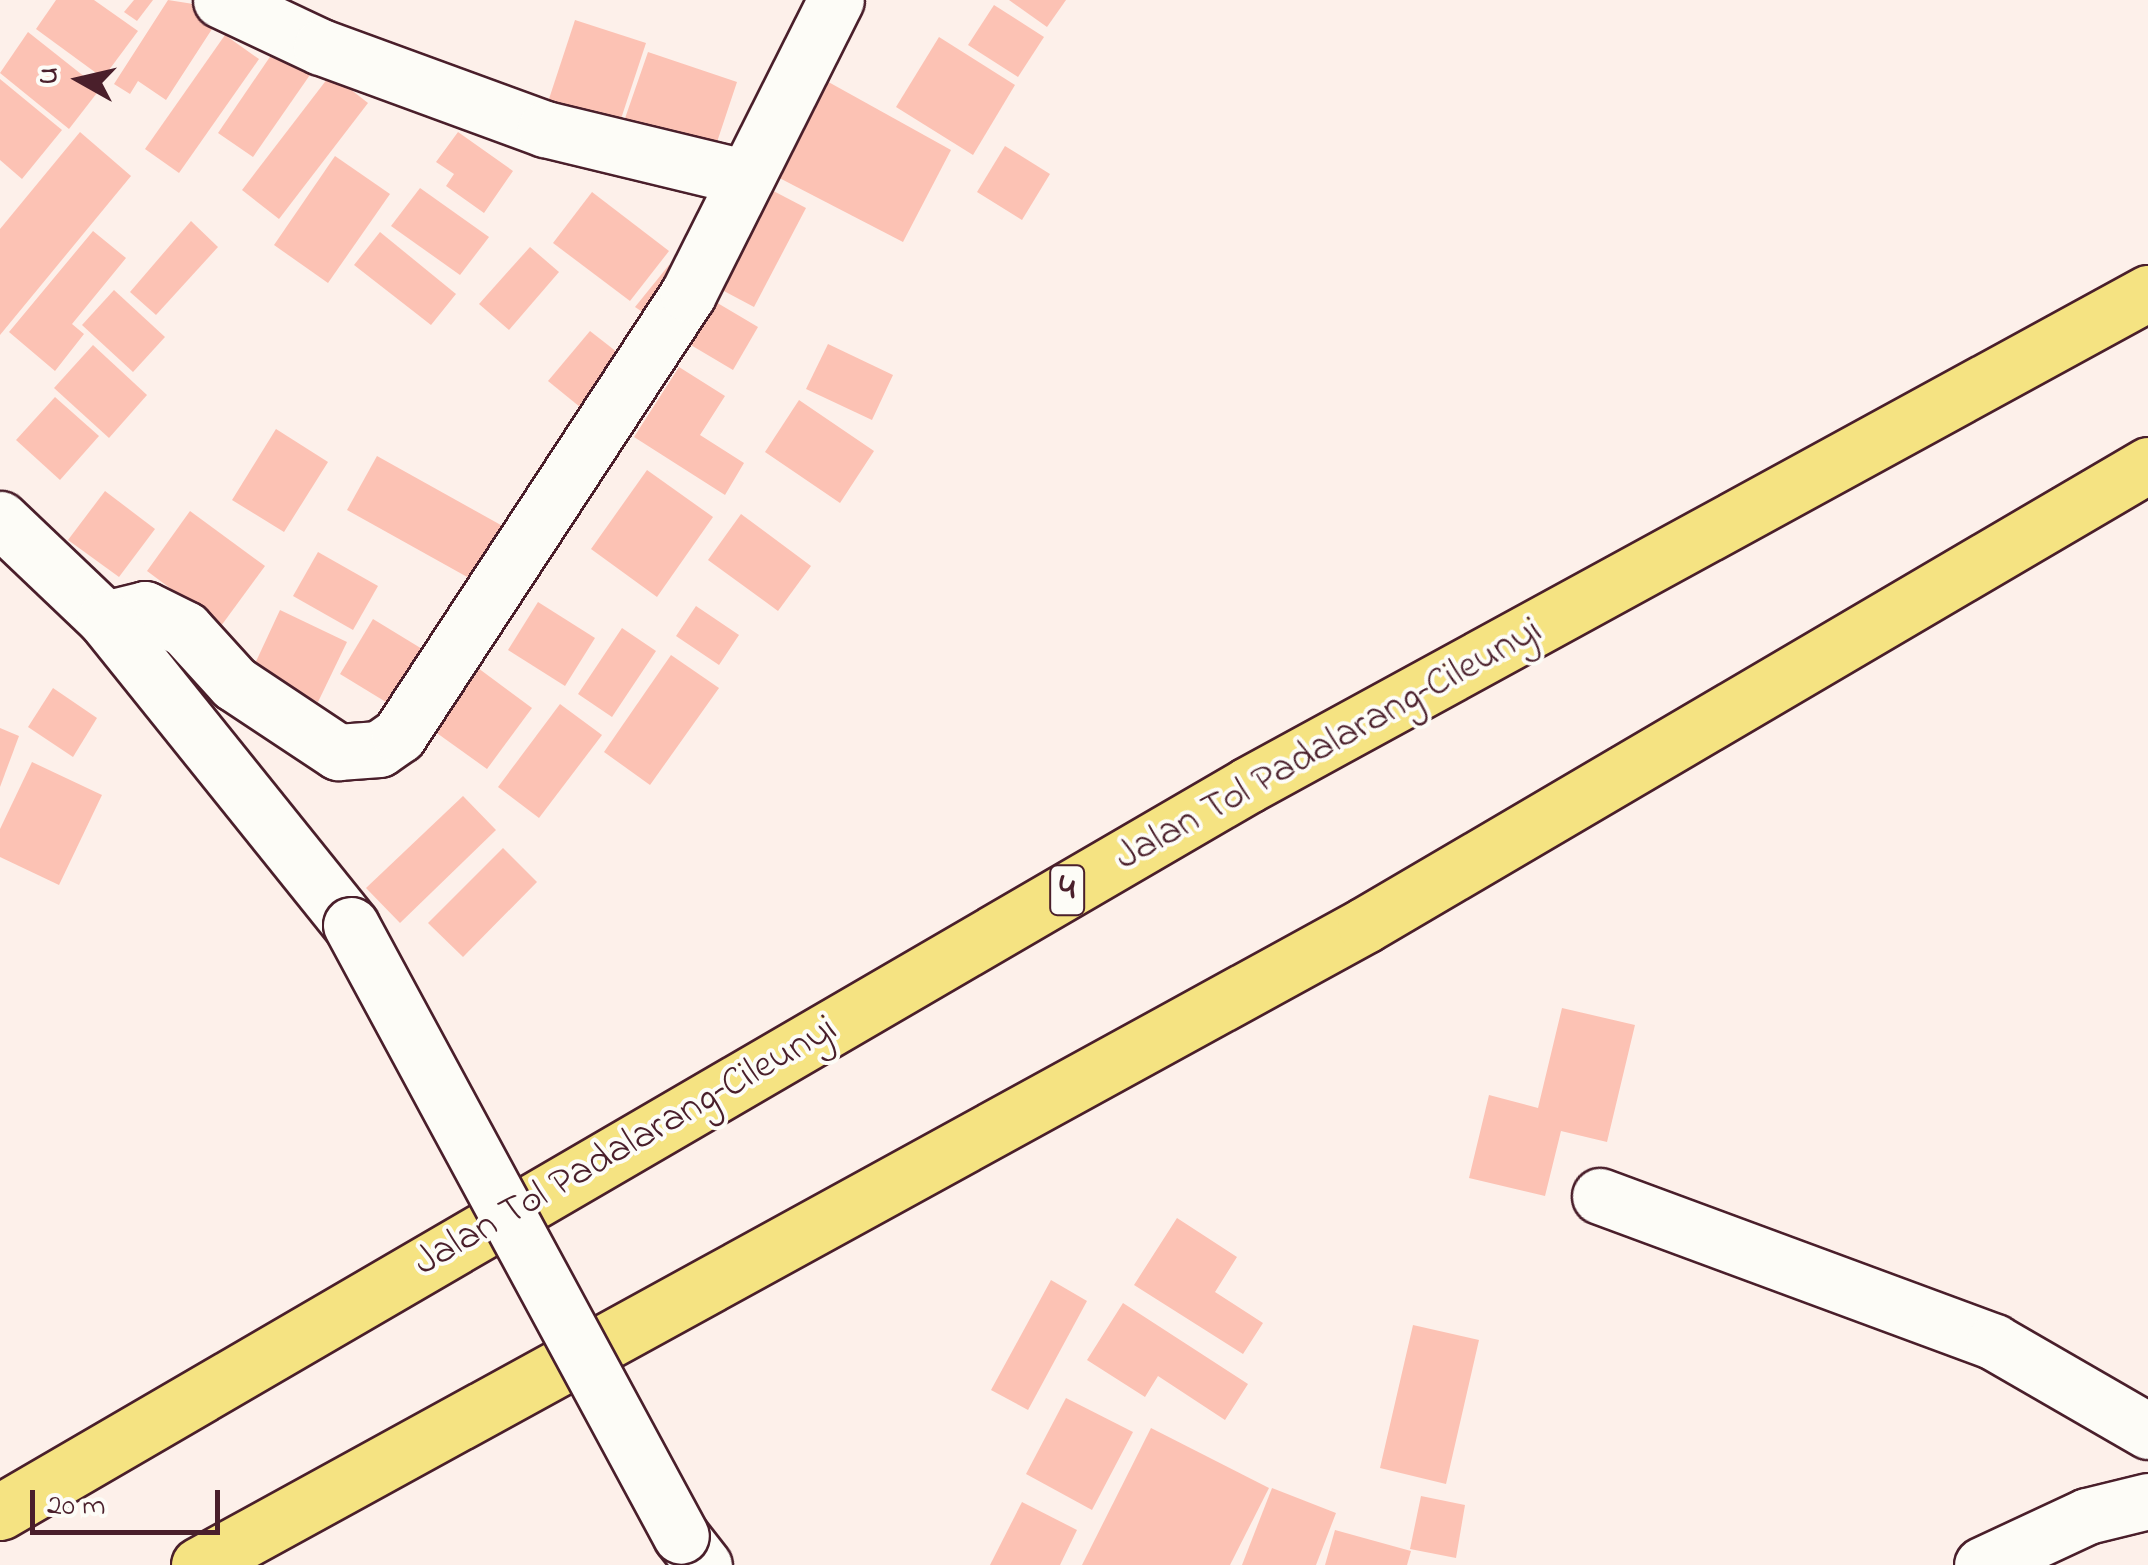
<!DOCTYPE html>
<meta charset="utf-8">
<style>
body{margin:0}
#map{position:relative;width:2148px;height:1565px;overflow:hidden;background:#fdf0ea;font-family:"Indie Flower",sans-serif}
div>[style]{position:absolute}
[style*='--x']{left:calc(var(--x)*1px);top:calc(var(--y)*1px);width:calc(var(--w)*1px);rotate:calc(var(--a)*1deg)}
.building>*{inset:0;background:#fcc2b4}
.roads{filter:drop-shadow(2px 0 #4a1f2b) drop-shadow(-2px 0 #4a1f2b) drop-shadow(0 2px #4a1f2b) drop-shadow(0 -2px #4a1f2b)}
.street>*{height:55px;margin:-27.5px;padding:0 27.5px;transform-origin:27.5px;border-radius:27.5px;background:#fdfcf7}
.secondary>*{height:55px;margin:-27.5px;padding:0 27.5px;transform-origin:27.5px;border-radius:27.5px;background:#fdfcf7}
.highway>*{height:55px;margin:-27.5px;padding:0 27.5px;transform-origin:27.5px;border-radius:27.5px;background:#f5e382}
.bridges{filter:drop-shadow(2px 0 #4a1f2b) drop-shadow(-2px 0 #4a1f2b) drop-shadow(0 2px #4a1f2b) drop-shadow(0 -2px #4a1f2b)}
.secondary-bridge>*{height:55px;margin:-27.5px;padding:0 27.5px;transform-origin:27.5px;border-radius:27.5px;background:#fdfcf7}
span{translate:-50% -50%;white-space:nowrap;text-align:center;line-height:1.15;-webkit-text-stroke:8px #fdfcf7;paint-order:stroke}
.shield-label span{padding:2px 8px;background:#fdfcf7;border:2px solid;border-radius:8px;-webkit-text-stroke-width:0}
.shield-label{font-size:38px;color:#4a1f2b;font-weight:700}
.street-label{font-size:40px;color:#4a1f2b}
.north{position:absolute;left:30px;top:30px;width:100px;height:100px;-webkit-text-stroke:8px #fdfcf7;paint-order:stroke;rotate:278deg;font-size:28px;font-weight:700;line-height:40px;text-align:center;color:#4a1f2b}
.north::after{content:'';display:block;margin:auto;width:35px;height:45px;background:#4a1f2b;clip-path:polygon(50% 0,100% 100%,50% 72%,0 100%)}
.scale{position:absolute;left:30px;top:1490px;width:190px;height:45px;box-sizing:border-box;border:5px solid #4a1f2b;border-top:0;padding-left:12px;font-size:30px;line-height:35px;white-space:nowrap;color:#4a1f2b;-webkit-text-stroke:8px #fdfcf7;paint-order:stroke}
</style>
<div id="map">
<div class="building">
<div style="clip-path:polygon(56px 0,94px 0,138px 31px,103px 78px,36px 29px)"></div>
<div style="clip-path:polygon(134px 0,153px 0,137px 21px,124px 12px)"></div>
<div style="clip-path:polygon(168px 0,225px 9px,166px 100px,138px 81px,130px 94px,114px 84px)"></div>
<div style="clip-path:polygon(1009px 0,1066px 0,1047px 27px)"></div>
<div style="clip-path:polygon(994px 5px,1044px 37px,1018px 77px,968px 45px)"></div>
<div style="clip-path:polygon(575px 20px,646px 43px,617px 131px,546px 108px)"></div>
<div style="clip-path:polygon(28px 32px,100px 89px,69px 129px,0 73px)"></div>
<div style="clip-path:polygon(225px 35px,259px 59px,179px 173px,145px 149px)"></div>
<div style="clip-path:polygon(939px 37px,1015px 85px,973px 155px,896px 107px)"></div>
<div style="clip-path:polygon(276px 48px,312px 72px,253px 157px,218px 133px)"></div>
<div style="clip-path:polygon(648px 52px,737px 82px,712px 157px,622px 127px)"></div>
<div style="clip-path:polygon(805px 69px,951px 150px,903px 242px,756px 166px)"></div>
<div style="clip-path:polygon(331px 74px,368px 103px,279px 219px,242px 190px)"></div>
<div style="clip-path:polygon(0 79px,62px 130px,22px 179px,0 160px)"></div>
<div style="clip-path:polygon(80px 132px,131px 176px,0 335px,0 229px)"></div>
<div style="clip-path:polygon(458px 132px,513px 171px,484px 213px,446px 186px,454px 174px,436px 162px)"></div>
<div style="clip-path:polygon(1005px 146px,1050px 174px,1022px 220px,977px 192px)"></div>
<div style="clip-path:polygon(335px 156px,390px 194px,328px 283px,274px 245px)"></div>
<div style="clip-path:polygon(758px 183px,806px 208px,754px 307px,707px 282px)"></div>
<div style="clip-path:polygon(420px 188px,489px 237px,460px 275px,391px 226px)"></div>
<div style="clip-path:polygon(592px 192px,669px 251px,630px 301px,553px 243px)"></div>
<div style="clip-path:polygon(191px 221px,218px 247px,156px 315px,130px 292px)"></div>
<div style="clip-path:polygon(93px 231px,126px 258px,72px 324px,84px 334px,55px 371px,9px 332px)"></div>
<div style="clip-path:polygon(380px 232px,456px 294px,431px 325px,354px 265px)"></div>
<div style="clip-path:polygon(530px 247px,559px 272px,509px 330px,479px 304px)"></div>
<div style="clip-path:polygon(669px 265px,685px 277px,656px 321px,635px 307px)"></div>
<div style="clip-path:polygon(114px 290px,165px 337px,133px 372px,82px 325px)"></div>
<div style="clip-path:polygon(704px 295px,758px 327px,733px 370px,679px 338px)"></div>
<div style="clip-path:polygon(590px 331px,622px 356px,580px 407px,548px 381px)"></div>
<div style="clip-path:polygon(828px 344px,893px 375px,872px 420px,806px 389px)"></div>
<div style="clip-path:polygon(93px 345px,147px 395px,109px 438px,54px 388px)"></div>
<div style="clip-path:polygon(679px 367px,725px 396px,700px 435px,744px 463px,725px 495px,634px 437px)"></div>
<div style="clip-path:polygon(55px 397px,99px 436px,60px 480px,16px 440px)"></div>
<div style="clip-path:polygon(799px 400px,874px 451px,840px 503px,765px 452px)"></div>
<div style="clip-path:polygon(276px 429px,328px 462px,284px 532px,232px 500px)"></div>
<div style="clip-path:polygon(377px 456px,508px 529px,478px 583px,347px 510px)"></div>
<div style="clip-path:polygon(647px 470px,713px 517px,657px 597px,591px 549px)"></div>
<div style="clip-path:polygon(105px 491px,155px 529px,119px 577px,68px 540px)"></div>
<div style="clip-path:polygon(190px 511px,265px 566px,221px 626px,147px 571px)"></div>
<div style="clip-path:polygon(741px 514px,811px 566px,778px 611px,708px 560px)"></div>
<div style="clip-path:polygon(318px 552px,378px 586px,353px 630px,293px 596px)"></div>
<div style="clip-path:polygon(538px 602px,595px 638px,565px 686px,508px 650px)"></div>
<div style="clip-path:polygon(696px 606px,739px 635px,719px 665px,676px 636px)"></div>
<div style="clip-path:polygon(280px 610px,347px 642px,318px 702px,252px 670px)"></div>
<div style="clip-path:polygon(373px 619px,432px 655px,399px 710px,340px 674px)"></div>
<div style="clip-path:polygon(622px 628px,656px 651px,612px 717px,578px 694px)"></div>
<div style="clip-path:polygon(671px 655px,719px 688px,650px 785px,604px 752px)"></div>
<div style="clip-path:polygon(478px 668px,532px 708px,487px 769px,434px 731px)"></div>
<div style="clip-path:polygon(53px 688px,97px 718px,73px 757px,28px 727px)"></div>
<div style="clip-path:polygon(560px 704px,602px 735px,539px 818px,498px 787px)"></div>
<div style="clip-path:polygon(0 728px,19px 736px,0 787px)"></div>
<div style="clip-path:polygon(32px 762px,102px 795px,59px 885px,0 857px,0 829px)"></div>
<div style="clip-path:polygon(463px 796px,496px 830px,400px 923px,366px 888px)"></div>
<div style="clip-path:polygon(503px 848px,537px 882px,463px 957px,428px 923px)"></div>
<div style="clip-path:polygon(1562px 1008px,1635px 1025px,1607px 1142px,1561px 1131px,1545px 1196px,1469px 1178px,1489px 1095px,1538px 1108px)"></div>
<div style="clip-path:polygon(1177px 1218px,1237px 1257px,1215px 1292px,1263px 1323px,1243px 1354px,1134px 1285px)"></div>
<div style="clip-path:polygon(1051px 1280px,1087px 1301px,1028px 1410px,991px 1390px)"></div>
<div style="clip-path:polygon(1123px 1303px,1248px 1384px,1225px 1420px,1158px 1376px,1145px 1397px,1087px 1360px)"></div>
<div style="clip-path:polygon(1413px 1325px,1479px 1340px,1446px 1484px,1380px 1468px)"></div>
<div style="clip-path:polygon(1066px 1398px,1133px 1432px,1092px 1510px,1026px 1474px)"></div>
<div style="clip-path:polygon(1151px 1428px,1269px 1488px,1230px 1565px,1082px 1565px)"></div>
<div style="clip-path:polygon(1272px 1488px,1336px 1513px,1316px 1565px,1242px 1565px)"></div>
<div style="clip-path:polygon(1421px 1496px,1465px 1505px,1456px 1558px,1410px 1549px)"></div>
<div style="clip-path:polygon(1022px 1502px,1077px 1530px,1060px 1565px,990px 1565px)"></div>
<div style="clip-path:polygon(1335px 1530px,1411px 1551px,1407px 1565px,1325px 1565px)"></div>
</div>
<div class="roads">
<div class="street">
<div style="--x:221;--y:0;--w:110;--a:25.2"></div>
<div style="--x:321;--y:47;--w:239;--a:20.1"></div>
<div style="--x:545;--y:129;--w:201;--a:13.6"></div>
<div style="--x:105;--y:619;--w:41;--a:-14"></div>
<div style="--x:145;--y:609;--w:45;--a:26.6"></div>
<div style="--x:185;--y:629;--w:73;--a:47.8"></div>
<div style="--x:234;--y:683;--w:125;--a:33.6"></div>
<div style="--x:338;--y:752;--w:41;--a:-4.2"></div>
<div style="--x:379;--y:749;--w:24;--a:-35"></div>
<div style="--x:399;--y:735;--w:527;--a:-56.76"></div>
<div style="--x:688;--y:294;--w:329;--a:-63.3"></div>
<div style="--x:1600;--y:1196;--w:420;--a:20.3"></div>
<div style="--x:1994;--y:1342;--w:178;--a:30"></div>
</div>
<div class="secondary">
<div style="--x:0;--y:519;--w:145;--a:43.6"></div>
<div style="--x:105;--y:619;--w:393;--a:51.2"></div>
<div style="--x:681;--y:1536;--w:37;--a:52"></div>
<div style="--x:1982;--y:1565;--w:116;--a:-25"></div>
<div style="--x:2087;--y:1516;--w:63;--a:-13.8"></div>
</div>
<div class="highway">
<div style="--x:0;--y:1512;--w:1444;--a:-30.22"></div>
<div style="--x:1248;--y:785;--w:1026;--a:-28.66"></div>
<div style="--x:199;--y:1565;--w:1330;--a:-28.76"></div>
<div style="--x:1365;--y:925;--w:908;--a:-30.43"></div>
</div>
</div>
<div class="bridges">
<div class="secondary-bridge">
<div style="--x:351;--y:925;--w:694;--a:61.63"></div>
</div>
</div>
<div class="shield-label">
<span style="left:1067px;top:890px">4</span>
</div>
<div class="street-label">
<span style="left:1329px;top:745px;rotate:-29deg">Jalan Tol Padalarang–Cileunyi</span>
<span style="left:626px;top:1147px;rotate:-30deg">Jalan Tol Padalarang–Cileunyi</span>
</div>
<div class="north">U</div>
<div class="scale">20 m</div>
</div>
